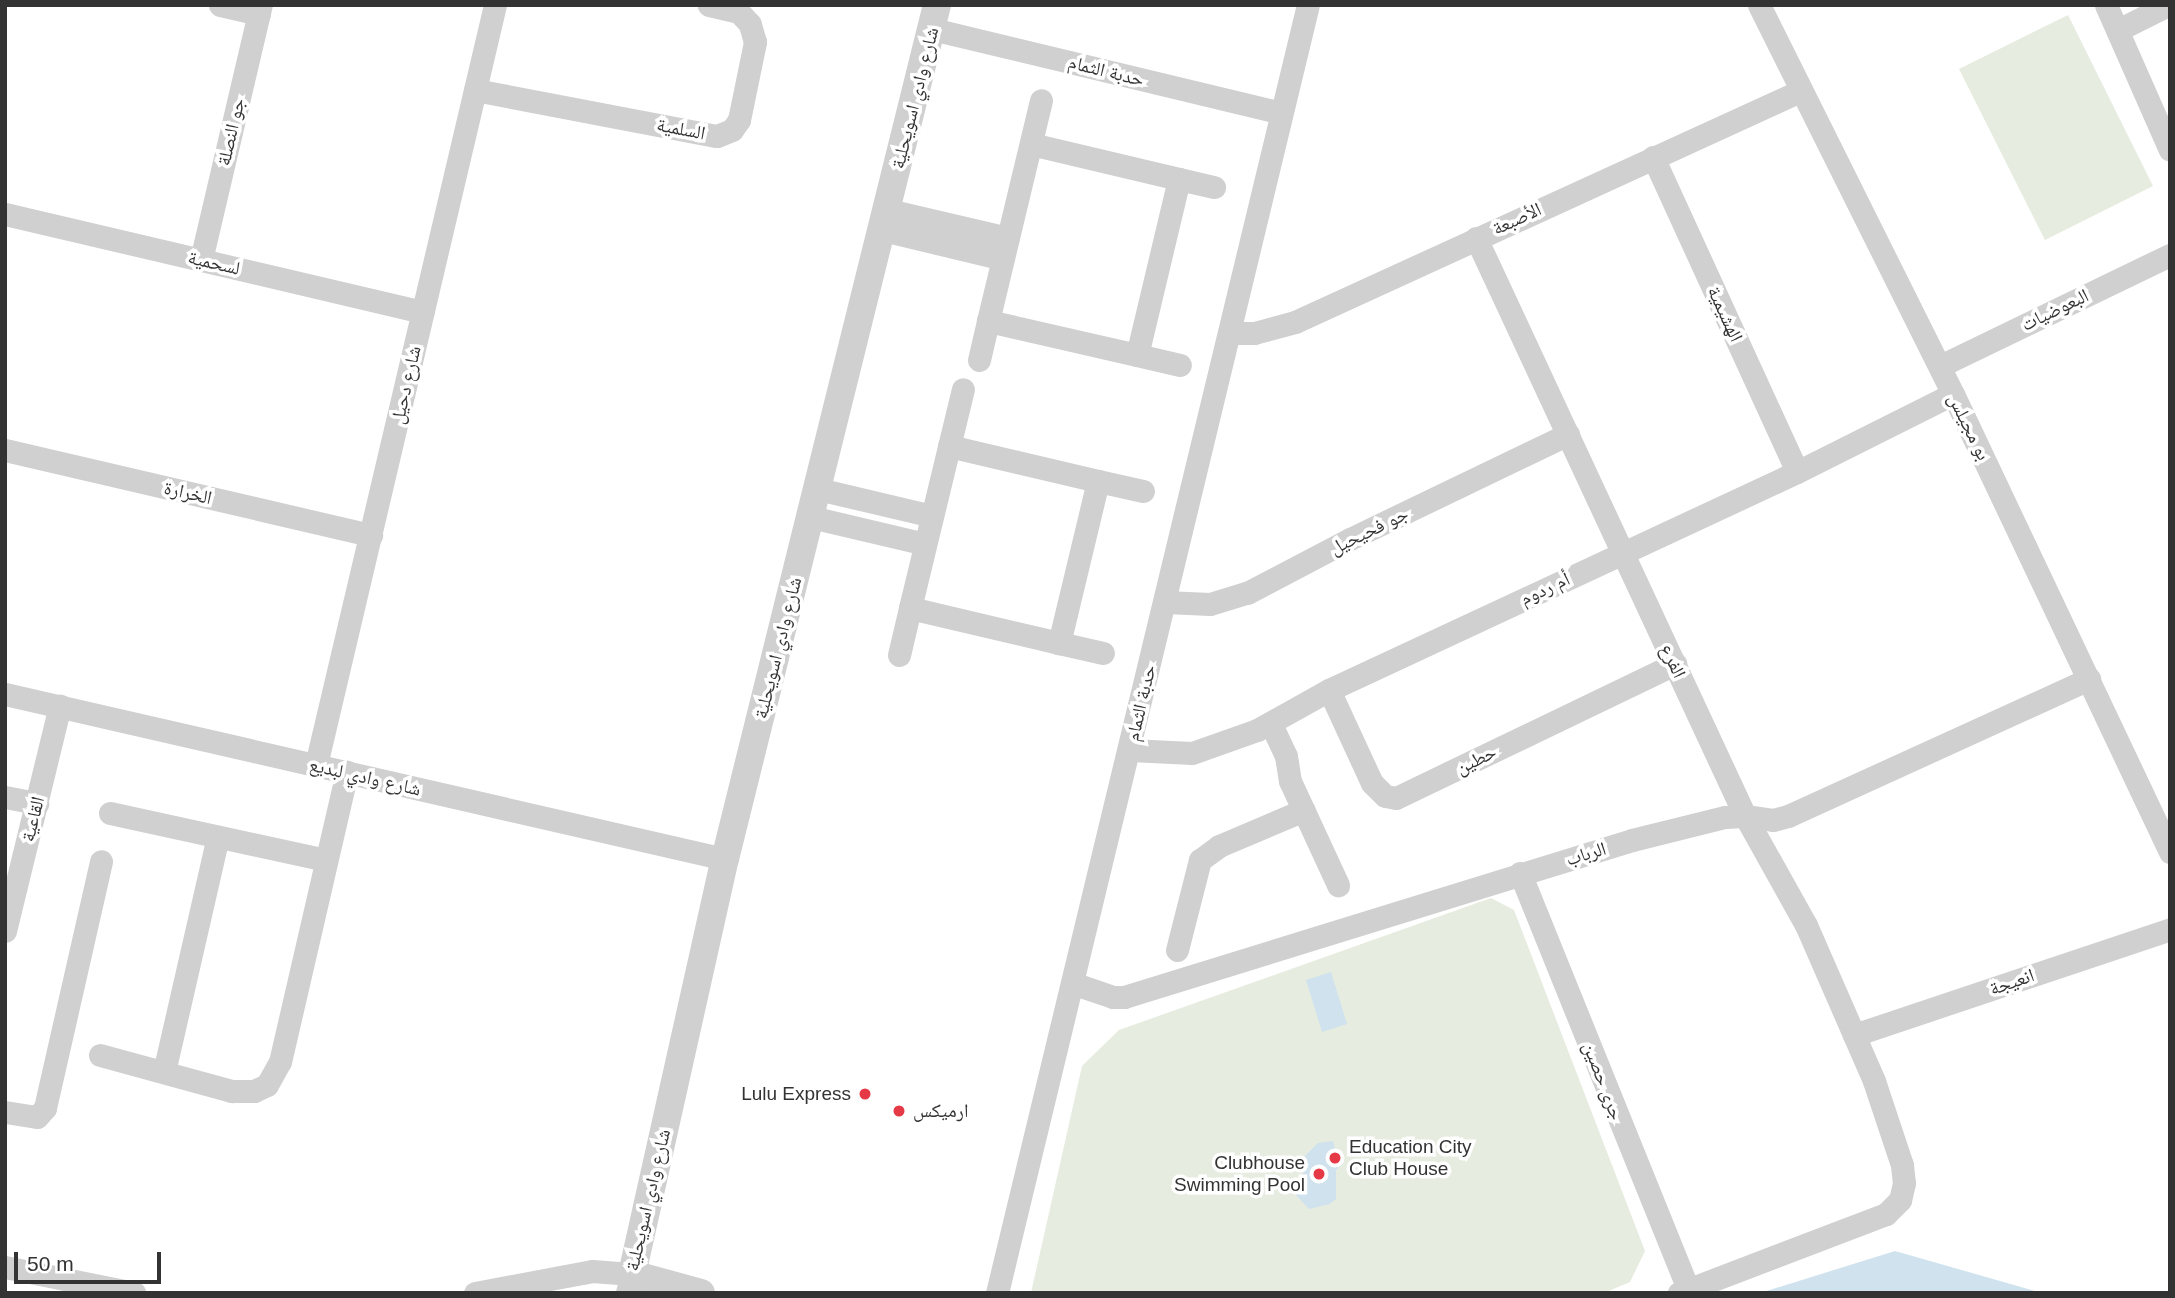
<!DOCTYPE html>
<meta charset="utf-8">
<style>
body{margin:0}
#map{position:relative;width:2175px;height:1298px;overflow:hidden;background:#fff;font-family:Helvetica,"Noto Naskh Arabic",sans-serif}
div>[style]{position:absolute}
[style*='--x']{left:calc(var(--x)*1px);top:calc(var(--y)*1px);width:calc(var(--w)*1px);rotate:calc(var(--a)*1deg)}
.green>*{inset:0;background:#e6ecdf}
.water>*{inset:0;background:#cfe2ee}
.minor>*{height:23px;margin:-11.5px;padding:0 11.5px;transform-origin:11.5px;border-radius:11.5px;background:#d0d0d0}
.tertiary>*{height:28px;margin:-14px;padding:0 14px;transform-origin:14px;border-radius:14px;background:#d0d0d0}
.dots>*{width:19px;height:19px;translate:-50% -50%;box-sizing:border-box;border:4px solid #fff;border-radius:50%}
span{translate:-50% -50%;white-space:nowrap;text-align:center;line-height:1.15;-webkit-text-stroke:7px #fff;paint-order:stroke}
.street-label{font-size:19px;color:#333}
.poi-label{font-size:19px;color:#333}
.right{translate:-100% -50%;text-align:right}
.left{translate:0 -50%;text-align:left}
.frame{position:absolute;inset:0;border:7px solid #333;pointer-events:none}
.scale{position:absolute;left:14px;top:1252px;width:147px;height:32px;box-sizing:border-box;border:4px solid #333;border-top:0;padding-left:9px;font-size:21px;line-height:24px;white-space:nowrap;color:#333;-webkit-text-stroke:5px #fff;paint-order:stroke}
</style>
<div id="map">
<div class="green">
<div style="clip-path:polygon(2068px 15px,2153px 186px,2045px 240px,1959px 69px)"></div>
<div style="clip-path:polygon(1491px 898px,1514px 910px,1645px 1251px,1630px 1282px,1604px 1293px,1031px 1293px,1082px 1066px,1119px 1030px)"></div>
</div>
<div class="water">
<div style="clip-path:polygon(1331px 972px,1347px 1024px,1322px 1032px,1306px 980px)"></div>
<div style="clip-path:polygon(1333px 1141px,1337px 1160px,1342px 1164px,1336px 1170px,1336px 1199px,1330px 1204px,1309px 1209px,1296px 1195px,1295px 1184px,1306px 1169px,1302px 1159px,1318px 1143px)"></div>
<div style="clip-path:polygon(1895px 1251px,2042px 1293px,1760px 1293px)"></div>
</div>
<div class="minor">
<div style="--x:220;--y:5;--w:40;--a:13"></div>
<div style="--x:1759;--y:5;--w:435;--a:63.5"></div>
<div style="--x:1953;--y:394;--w:507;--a:64.65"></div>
<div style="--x:2106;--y:5;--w:158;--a:66.2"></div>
<div style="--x:932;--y:29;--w:359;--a:13.5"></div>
<div style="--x:2118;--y:30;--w:56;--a:-26.6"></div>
<div style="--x:475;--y:90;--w:246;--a:10.8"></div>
<div style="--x:717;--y:136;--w:16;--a:-22"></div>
<div style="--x:732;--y:130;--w:12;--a:-55"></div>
<div style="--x:739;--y:120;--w:80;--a:-78.4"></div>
<div style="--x:755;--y:42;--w:19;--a:-106"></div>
<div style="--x:750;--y:24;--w:16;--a:-133"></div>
<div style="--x:739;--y:12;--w:31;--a:-167"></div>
<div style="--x:1031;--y:144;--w:152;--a:13.3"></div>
<div style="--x:1179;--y:179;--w:181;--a:103.4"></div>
<div style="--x:1137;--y:355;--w:153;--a:-167.1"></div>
<div style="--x:988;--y:321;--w:227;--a:-76.5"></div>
<div style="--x:1653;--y:157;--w:346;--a:65.4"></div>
<div style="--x:1179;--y:179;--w:36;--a:13"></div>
<div style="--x:888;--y:210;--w:123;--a:13.1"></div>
<div style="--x:5;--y:214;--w:429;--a:13.2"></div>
<div style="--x:883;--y:230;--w:123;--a:13.6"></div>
<div style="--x:1476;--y:238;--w:638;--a:65.04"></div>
<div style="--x:1745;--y:816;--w:125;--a:60.8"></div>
<div style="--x:1806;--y:925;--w:170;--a:66.4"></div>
<div style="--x:1874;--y:1081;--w:89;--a:71.6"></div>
<div style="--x:1902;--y:1165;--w:18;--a:84"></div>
<div style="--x:1904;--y:1183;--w:17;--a:103"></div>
<div style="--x:1900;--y:1200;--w:20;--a:135"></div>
<div style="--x:1886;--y:1214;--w:222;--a:159.1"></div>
<div style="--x:201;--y:260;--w:262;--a:-76.8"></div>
<div style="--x:1230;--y:333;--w:24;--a:0"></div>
<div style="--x:1254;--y:333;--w:42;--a:-15"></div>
<div style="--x:1295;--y:322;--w:555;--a:-24.58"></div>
<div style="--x:1137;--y:355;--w:44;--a:13.1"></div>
<div style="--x:979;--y:360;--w:40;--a:-77"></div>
<div style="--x:1940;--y:366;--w:255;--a:-25.8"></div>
<div style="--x:949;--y:446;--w:153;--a:13.2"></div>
<div style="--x:1098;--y:481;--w:167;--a:103.5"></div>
<div style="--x:1059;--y:643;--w:153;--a:-166.8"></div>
<div style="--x:910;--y:608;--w:225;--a:-76.4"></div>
<div style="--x:5;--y:450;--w:376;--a:13.1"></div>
<div style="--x:1098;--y:481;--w:46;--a:12.5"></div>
<div style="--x:818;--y:489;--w:117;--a:13.3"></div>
<div style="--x:811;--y:517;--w:117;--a:13.3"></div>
<div style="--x:1165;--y:602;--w:45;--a:2.5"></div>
<div style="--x:1210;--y:604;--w:39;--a:-17"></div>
<div style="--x:1247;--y:593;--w:116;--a:-27.7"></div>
<div style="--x:1350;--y:539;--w:242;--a:-25.7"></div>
<div style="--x:1059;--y:643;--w:45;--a:12.8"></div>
<div style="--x:899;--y:655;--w:48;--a:-76.8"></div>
<div style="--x:1329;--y:690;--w:102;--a:65.2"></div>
<div style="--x:1372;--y:783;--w:18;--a:45"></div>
<div style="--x:1385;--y:796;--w:11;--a:10"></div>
<div style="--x:1396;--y:798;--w:310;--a:-25.7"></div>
<div style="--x:5;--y:694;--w:739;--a:12.91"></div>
<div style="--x:1271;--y:724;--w:35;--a:65"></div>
<div style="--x:1286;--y:756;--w:25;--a:81"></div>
<div style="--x:1290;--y:781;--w:115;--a:65.2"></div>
<div style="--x:1130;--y:750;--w:62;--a:2.8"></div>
<div style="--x:1192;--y:753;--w:69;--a:-19.5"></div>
<div style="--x:1257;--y:730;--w:82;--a:-29.1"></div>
<div style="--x:1329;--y:690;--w:516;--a:-24.98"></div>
<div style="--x:1797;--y:472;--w:174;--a:-26.6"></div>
<div style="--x:316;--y:765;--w:781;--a:-76.75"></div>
<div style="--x:5;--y:797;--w:33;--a:11"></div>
<div style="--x:110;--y:813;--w:221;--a:12.3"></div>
<div style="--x:1520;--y:873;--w:446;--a:68"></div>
<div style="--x:5;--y:931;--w:232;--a:-76.3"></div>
<div style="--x:1177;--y:950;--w:93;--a:-75.7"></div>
<div style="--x:1200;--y:860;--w:24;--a:-36"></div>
<div style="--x:1219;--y:846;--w:92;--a:-23"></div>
<div style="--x:1072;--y:983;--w:43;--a:18.9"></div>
<div style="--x:1113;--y:997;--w:11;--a:0"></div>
<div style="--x:1124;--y:997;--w:532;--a:-17.17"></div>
<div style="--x:1632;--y:840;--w:96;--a:-13.9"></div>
<div style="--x:1725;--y:817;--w:20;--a:-3"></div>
<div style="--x:1745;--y:816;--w:28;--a:8"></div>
<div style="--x:1773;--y:820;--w:16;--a:-15"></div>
<div style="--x:1788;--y:816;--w:331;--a:-24.5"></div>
<div style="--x:1854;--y:1035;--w:333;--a:-18.5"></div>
<div style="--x:100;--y:1055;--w:137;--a:15.3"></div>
<div style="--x:232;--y:1091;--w:22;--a:0"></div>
<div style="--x:254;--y:1091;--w:14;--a:-25"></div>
<div style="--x:267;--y:1085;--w:26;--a:-61"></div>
<div style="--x:280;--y:1062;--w:298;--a:-77"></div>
<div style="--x:164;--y:1072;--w:241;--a:-77.1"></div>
<div style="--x:5;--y:1112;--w:32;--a:9"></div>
<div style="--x:37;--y:1117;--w:12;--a:-48"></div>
<div style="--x:45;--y:1108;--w:253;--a:-77.2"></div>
<div style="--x:5;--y:1267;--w:132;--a:11.4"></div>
<div style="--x:475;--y:1293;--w:119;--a:-10.6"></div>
<div style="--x:592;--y:1271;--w:40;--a:4.3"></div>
<div style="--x:632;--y:1274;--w:20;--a:105"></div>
<div style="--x:997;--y:1293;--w:1325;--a:-76.43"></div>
</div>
<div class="tertiary">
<div style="--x:701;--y:1293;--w:72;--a:-164.6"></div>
<div style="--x:632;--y:1274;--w:425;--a:-77.4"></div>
<div style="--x:725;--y:859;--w:880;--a:-76.06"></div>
</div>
<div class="dots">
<div style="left:865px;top:1094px;background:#e63946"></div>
<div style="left:899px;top:1111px;background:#e63946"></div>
<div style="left:1335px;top:1158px;background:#e63946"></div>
<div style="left:1319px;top:1174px;background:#e63946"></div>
</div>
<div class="street-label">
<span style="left:1106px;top:71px;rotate:14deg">حدبة الثمام</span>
<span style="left:915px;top:98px;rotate:-76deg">شارع وادي اسويحلية</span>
<span style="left:681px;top:129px;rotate:11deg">السلمية</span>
<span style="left:231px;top:132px;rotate:-77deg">جو النصلة</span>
<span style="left:1517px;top:219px;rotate:-25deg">الأصبعة</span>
<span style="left:214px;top:263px;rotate:13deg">لسحمية</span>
<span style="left:2055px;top:310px;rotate:-26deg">البعوضيات</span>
<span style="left:1725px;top:314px;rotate:65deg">الهشيمية</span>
<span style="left:406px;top:385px;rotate:-77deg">شارع دحيل</span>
<span style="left:1969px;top:427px;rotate:64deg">بو مجيلس</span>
<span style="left:188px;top:493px;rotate:13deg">الخرارة</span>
<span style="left:1369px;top:531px;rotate:-26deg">جو فحيحيل</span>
<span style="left:1545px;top:589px;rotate:-25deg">أم ردوم</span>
<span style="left:778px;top:648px;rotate:-76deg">شارع وادي اسويحلية</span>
<span style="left:1673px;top:661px;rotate:65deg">الفرع</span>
<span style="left:1141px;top:703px;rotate:-77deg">حدبة الثمام</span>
<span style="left:1476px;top:760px;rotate:-26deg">حطين</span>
<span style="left:365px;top:777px;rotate:13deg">شارع وادي لبديع</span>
<span style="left:33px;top:819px;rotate:-76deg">القاعية</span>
<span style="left:1586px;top:854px;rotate:-17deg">الرباب</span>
<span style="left:2012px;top:982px;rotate:-19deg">انعيجة</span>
<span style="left:1603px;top:1081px;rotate:69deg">جرى حصين</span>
<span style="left:648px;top:1200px;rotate:-77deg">شارع وادي اسويحلية</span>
</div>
<div class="poi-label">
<span class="right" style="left:851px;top:1094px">Lulu Express</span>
<span class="left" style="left:913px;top:1111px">ارميكس</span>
<span class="left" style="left:1349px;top:1158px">Education City<br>Club House</span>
<span class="right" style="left:1305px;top:1174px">Clubhouse<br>Swimming Pool</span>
</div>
<div class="frame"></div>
<div class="scale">50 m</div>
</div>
